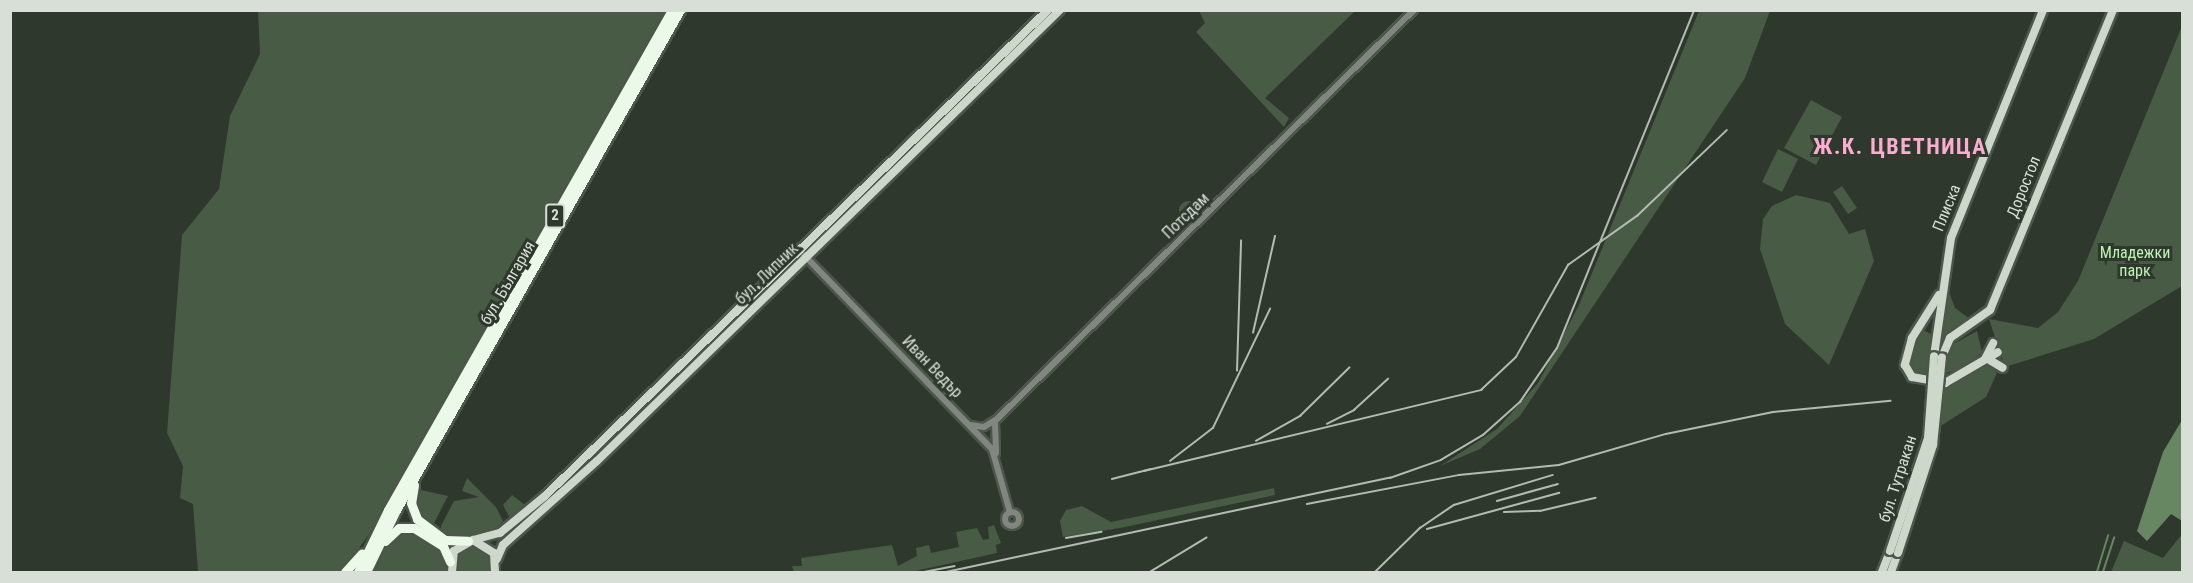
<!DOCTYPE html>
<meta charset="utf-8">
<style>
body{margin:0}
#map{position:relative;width:2193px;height:583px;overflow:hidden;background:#2e382c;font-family:"Roboto Condensed",sans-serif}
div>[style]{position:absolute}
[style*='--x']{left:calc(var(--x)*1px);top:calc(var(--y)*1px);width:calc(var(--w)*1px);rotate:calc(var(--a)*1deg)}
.green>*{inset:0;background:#485b45}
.round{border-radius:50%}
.water>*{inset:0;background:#668761}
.stream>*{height:1.5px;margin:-0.75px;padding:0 0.75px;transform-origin:0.75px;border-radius:0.75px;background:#668761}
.roads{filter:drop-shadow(2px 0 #4d564b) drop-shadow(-2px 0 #4d564b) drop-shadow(0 2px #4d564b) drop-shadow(0 -2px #4d564b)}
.minor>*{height:6px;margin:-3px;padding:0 3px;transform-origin:3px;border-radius:3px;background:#818780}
.minor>.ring{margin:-3px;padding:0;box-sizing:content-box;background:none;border:6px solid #818780;border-radius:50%}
.major>*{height:8px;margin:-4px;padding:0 4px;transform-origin:4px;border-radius:4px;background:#cdd8cb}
.highway>*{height:9px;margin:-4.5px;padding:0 4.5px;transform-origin:4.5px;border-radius:4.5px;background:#ebf9e9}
.rail>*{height:1.5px;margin:-0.75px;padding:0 0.75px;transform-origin:0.75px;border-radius:0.75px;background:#b3bbb2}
.bridges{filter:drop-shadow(2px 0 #4d564b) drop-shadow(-2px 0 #4d564b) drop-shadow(0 2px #4d564b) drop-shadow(0 -2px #4d564b)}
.major-bridge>*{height:8px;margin:-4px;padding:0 4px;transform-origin:4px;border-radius:4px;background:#cdd8cb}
span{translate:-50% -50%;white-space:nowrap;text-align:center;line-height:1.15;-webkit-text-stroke:6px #2e382c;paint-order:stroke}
.shield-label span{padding:2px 4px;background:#2e382c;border:2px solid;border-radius:4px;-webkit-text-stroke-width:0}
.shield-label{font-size:15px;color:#d8dfd7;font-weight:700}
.street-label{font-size:16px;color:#d8dfd7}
.park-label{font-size:16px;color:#bef3b6}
.district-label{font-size:22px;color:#fbadcf;font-weight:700;letter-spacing:1.5px}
.frame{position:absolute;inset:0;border:12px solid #d8dfd7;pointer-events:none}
</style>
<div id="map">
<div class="green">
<div style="clip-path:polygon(258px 11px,666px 11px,387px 509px,342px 572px,198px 572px,193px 504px,180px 498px,183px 466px,167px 433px,182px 235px,219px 189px,230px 116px,260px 54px)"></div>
<div style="clip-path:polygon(1199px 11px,1355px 11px,1265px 98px,1289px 118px,1284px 127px,1196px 32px,1205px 23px)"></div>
<div style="clip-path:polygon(1699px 11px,1770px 11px,1745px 78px,1520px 416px,1480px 449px,1440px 466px,1497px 429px,1538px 383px,1579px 305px)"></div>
<div style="clip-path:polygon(2182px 26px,2182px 286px,2094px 339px,2005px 367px,1989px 319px,2038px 328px,2058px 312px,2078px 281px)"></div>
<div style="clip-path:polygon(1811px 100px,1842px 117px,1816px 165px,1784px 148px)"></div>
<div style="clip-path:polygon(1778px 149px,1798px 159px,1782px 192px,1762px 182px)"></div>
<div style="clip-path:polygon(1842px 186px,1857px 208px,1848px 214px,1833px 192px)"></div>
<div style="clip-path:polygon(1796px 195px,1830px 203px,1849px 234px,1865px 229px,1874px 261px,1829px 365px,1785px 324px,1760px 249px,1763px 219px,1772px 206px)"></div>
<div class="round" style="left:1179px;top:201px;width:18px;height:18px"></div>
<div style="clip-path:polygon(1946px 284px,1955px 308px,1970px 319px,1941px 339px)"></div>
<div style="clip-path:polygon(1921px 329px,1931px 334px,1928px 375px,1916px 375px,1911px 364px)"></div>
<div style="clip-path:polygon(1977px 331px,1982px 352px,1963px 369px,1944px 373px,1948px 347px)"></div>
<div style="clip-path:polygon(1985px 363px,1997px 373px,1986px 397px,1936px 429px,1942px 386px,1961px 381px)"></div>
<div style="clip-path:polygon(467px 478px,496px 507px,503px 521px,490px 534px,458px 539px,442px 532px,441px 526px,454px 501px,479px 497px,462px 491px)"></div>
<div style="clip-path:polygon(1274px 488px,1275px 495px,1120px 528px,1063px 537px,1060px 521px,1066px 510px,1082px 506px,1111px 522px)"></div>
<div style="clip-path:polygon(421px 490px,448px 496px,433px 525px,418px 514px,414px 498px)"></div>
<div style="clip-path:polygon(512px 495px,525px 505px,512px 522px,503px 505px)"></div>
<div style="clip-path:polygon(994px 525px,1001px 543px,996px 545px,997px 553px,911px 572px,794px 572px,792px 566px,802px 566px,801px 558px,892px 545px,898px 566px,917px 556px,916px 548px,929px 545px,931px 553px,959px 547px,956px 532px,977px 528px,983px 540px,989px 539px,988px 527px)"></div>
<div style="clip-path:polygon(401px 531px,417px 532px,446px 554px,448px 572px,373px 572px,386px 542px)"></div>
<div style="clip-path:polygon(2182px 534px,2182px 572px,2111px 572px,2124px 541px,2163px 558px)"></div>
<div style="clip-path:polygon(476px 543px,492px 554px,492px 572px,456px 572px,458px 551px)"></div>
</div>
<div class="water">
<div style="clip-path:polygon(2182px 420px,2182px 521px,2171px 514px,2147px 541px,2137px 531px,2163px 452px)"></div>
</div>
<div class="stream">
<div style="--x:2097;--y:572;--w:38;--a:-73"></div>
<div style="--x:2103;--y:572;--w:36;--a:-72"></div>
</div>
<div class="roads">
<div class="minor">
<div style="--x:804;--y:255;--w:270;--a:45.9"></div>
<div style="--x:992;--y:449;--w:66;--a:74.1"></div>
<div style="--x:995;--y:422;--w:31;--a:88"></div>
<div style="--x:970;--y:425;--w:14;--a:8"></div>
<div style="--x:984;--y:427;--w:15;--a:-32"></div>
<div style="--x:997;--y:419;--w:584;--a:-44.45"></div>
<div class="ring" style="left:1005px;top:512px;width:8px;height:8px"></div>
</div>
<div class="major">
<div style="--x:1939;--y:295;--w:51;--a:122.1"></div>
<div style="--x:1912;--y:338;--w:28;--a:105"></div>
<div style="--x:1905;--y:365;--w:14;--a:60"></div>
<div style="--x:1912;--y:377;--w:34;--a:10"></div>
<div style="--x:1945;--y:383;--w:61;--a:-30.3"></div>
<div style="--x:1934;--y:356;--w:119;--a:-81.8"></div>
<div style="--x:1951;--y:238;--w:246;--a:-68"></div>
<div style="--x:1942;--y:357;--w:21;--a:-67"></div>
<div style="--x:1950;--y:338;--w:49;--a:-35"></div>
<div style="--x:1990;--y:310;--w:324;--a:-67.7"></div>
<div style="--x:1985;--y:359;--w:18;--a:-63"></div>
<div style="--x:1988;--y:359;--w:17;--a:31"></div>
<div style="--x:473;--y:540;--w:28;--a:-15"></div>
<div style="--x:500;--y:533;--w:58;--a:-39.4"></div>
<div style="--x:545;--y:496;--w:699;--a:-44.02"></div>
<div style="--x:497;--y:559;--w:15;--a:-67"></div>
<div style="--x:503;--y:545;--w:126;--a:-41.8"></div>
<div style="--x:597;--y:461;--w:646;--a:-44.25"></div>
<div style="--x:452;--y:572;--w:21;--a:-85"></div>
<div style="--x:454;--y:551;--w:22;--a:-30"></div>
<div style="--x:473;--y:540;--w:25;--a:32"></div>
<div style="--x:494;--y:553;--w:19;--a:87"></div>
<div style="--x:1882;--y:572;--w:22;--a:-69"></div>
<div style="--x:1891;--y:572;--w:20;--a:-70"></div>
</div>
<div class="highway">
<div style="--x:414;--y:485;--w:18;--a:99"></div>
<div style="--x:411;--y:503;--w:17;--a:69"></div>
<div style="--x:417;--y:519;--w:35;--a:37"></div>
<div style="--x:445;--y:540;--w:23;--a:2"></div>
<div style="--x:385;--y:541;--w:19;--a:-43"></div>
<div style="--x:399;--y:528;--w:15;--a:0"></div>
<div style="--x:414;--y:528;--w:34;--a:32"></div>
<div style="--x:443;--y:546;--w:17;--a:66"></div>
<div style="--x:345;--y:572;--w:25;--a:-48"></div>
<div style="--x:358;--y:572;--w:69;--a:-64.2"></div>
<div style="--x:388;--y:510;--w:575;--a:-60.4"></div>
<div style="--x:366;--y:572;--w:69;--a:-64.2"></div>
<div style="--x:396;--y:510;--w:575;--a:-60.4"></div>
</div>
</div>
<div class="rail">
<div style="--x:1253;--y:333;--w:99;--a:-77.2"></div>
<div style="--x:1237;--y:371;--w:130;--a:-88.2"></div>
<div style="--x:1327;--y:424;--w:30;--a:-27"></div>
<div style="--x:1354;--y:410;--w:46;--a:-42.4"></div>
<div style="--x:1256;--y:441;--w:51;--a:-29.6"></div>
<div style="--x:1300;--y:416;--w:69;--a:-44.4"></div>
<div style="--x:1170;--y:461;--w:54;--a:-37.5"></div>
<div style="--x:1213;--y:428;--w:132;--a:-64.4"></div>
<div style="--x:1144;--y:471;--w:347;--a:-13.5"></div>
<div style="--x:1481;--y:390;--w:48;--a:-43.3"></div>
<div style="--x:1516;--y:357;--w:106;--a:-60.5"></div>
<div style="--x:1568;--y:265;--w:85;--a:-35.4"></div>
<div style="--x:1637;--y:216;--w:124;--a:-43.7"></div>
<div style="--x:1112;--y:479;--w:40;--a:-14.4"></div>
<div style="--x:1497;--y:501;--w:63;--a:-15.6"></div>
<div style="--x:1307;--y:504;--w:155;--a:-10.8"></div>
<div style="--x:1459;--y:475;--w:100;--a:-5.7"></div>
<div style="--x:1559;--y:465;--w:111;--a:-16.2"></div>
<div style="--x:1666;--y:434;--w:109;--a:-11.6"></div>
<div style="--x:1773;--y:412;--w:118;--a:-5.4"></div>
<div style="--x:1504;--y:512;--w:36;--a:-2"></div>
<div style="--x:1540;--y:511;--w:57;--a:-13.3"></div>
<div style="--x:1427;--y:529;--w:137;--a:-15.3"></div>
<div style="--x:1066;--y:538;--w:36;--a:-10"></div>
<div style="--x:924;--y:572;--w:31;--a:-11"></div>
<div style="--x:946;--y:572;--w:454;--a:-12"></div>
<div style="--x:1390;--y:478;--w:54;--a:-19.4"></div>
<div style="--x:1441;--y:460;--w:49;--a:-30.8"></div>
<div style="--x:1483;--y:435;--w:50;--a:-41.7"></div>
<div style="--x:1520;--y:402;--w:65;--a:-55.6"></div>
<div style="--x:1557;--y:348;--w:365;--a:-67.9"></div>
<div style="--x:1150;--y:572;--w:66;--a:-31.3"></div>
<div style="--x:1375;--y:572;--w:63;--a:-44.4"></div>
<div style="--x:1420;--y:528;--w:41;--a:-34.1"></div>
<div style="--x:1454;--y:505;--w:103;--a:-16.9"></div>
</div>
<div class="bridges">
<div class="major-bridge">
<div style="--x:1890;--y:551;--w:119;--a:-71.4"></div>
<div style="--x:1928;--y:438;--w:82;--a:-85.8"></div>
<div style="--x:1898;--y:553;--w:114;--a:-72"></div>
<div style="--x:1933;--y:445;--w:88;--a:-84.2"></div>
</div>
</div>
<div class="shield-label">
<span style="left:555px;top:216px">2</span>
</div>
<div class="street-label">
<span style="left:2024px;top:187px;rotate:-68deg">Доростол</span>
<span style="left:1947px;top:208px;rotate:-68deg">Плиска</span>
<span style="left:1186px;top:216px;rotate:-44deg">Потсдам</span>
<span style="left:767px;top:274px;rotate:-44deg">бул. Липник</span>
<span style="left:508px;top:283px;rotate:-60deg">бул. България</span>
<span style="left:932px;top:367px;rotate:46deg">Иван Ведър</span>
<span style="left:1898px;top:479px;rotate:-72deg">бул. Тутракан</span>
</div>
<div class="park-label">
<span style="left:2135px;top:262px">Младежки<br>парк</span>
</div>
<div class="district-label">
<span style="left:1900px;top:147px">Ж.К. ЦВЕТНИЦА</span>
</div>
<div class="frame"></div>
</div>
